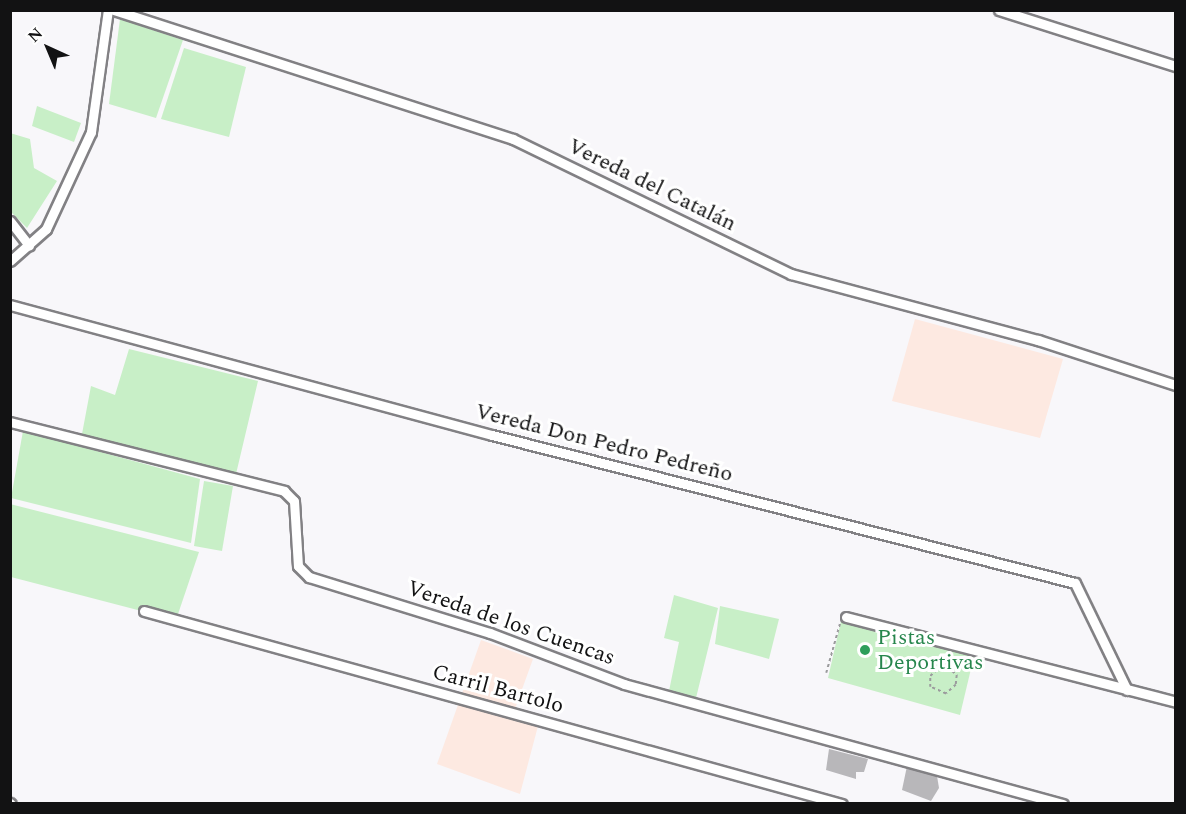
<!DOCTYPE html>
<meta charset="utf-8">
<style>
body{margin:0}
#map{position:relative;width:1186px;height:814px;overflow:hidden;background:#f8f7fa;font-family:Spectral,serif}
div>[style]{position:absolute}
[style*='--x']{left:calc(var(--x)*1px);top:calc(var(--y)*1px);width:calc(var(--w)*1px);rotate:calc(var(--a)*1deg)}
.industrial>*{inset:0;background:#fde9e1}
.green>*{inset:0;background:#c8efc7}
.building>*{inset:0;background:#b8b7ba}
.path>*{height:1.5px;margin-top:-0.75px;transform-origin:0;background:repeating-linear-gradient(90deg,#9b9b9d 0 3px,transparent 0 6px)}
.roads{filter:drop-shadow(2px 0 #828184) drop-shadow(-2px 0 #828184) drop-shadow(0 2px #828184) drop-shadow(0 -2px #828184)}
.minor>*{height:9px;margin:-4.5px;padding:0 4.5px;transform-origin:4.5px;border-radius:4.5px;background:#fff}
.dots>*{width:16px;height:16px;translate:-50% -50%;box-sizing:border-box;border:3px solid #fff;border-radius:50%}
span{translate:-50% -50%;white-space:nowrap;text-align:center;line-height:1.15;-webkit-text-stroke:6px #fff;paint-order:stroke}
.street-label{font-size:22px;color:#121213}
.leisure-label{font-size:22px;color:#27864d}
.left{translate:0 -50%;text-align:left}
.frame{position:absolute;inset:0;border:12px solid #121213;pointer-events:none}
.north{position:absolute;left:18px;top:18px;width:60px;height:60px;-webkit-text-stroke:4px #fff;paint-order:stroke;rotate:316deg;font-size:16px;font-weight:700;line-height:24px;text-align:center;color:#121213}
.north::after{content:'';display:block;margin:auto;width:21px;height:27px;background:#121213;clip-path:polygon(50% 0,100% 100%,50% 72%,0 100%)}
</style>
<div id="map">
<div class="industrial">
<div style="clip-path:polygon(915px 319px,1063px 359px,1040px 438px,892px 401px)"></div>
<div style="clip-path:polygon(481px 640px,533px 659px,512px 717px,538px 726px,520px 794px,437px 764px)"></div>
</div>
<div class="green">
<div style="clip-path:polygon(120px 19px,183px 40px,156px 118px,109px 104px)"></div>
<div style="clip-path:polygon(184px 48px,246px 67px,229px 137px,161px 119px)"></div>
<div style="clip-path:polygon(37px 106px,81px 123px,74px 142px,32px 126px)"></div>
<div style="clip-path:polygon(10px 133px,30px 139px,34px 168px,57px 181px,27px 228px,11px 212px)"></div>
<div style="clip-path:polygon(129px 349px,258px 381px,236px 474px,82px 434px,91px 386px,115px 395px)"></div>
<div style="clip-path:polygon(23px 431px,200px 479px,191px 543px,11px 498px)"></div>
<div style="clip-path:polygon(204px 481px,233px 486px,222px 551px,194px 546px)"></div>
<div style="clip-path:polygon(10px 504px,199px 552px,176px 620px,11px 577px)"></div>
<div style="clip-path:polygon(674px 595px,718px 608px,696px 698px,669px 691px,679px 642px,664px 638px)"></div>
<div style="clip-path:polygon(720px 606px,779px 619px,769px 659px,715px 644px)"></div>
<div style="clip-path:polygon(841px 621px,975px 652px,960px 715px,828px 678px)"></div>
</div>
<div class="building">
<div style="clip-path:polygon(829px 749px,868px 759px,864px 772px,856px 772px,856px 779px,826px 770px)"></div>
<div style="clip-path:polygon(907px 766px,937px 776px,939px 788px,931px 801px,902px 790px)"></div>
</div>
<div class="path">
<div style="--x:943;--y:664;--w:18;--a:38"></div>
<div style="--x:957;--y:675;--w:10;--a:96"></div>
<div style="--x:956;--y:685;--w:13;--a:138"></div>
<div style="--x:946;--y:694;--w:17;--a:-156"></div>
<div style="--x:930;--y:687;--w:11;--a:-90"></div>
<div style="--x:930;--y:676;--w:18;--a:-43"></div>
<div style="--x:943;--y:664;--w:11;--a:-75"></div>
<div style="--x:826;--y:673;--w:52;--a:-74.4"></div>
</div>
<div class="roads">
<div class="minor">
<div style="--x:114;--y:10;--w:419;--a:17.9"></div>
<div style="--x:513;--y:139;--w:309;--a:25.9"></div>
<div style="--x:791;--y:274;--w:256;--a:15"></div>
<div style="--x:1038;--y:340;--w:145;--a:18.1"></div>
<div style="--x:999;--y:10;--w:186;--a:17.6"></div>
<div style="--x:10;--y:221;--w:31;--a:52"></div>
<div style="--x:10;--y:261;--w:48;--a:-41.6"></div>
<div style="--x:46;--y:229;--w:107;--a:-65.1"></div>
<div style="--x:91;--y:132;--w:123;--a:-82.1"></div>
<div style="--x:10;--y:305;--w:499;--a:15.1"></div>
<div style="--x:492;--y:435;--w:601;--a:14.24"></div>
<div style="--x:1075;--y:583;--w:119;--a:64.1"></div>
<div style="--x:10;--y:422;--w:283;--a:14.1"></div>
<div style="--x:284;--y:491;--w:14;--a:45"></div>
<div style="--x:294;--y:501;--w:65;--a:86.5"></div>
<div style="--x:298;--y:566;--w:16;--a:45"></div>
<div style="--x:309;--y:577;--w:189;--a:17.2"></div>
<div style="--x:490;--y:633;--w:143;--a:20.8"></div>
<div style="--x:624;--y:684;--w:455;--a:15.3"></div>
<div style="--x:144;--y:611;--w:724;--a:15.46"></div>
<div style="--x:846;--y:617;--w:341;--a:14.4"></div>
<div style="--x:10;--y:803;--w:1;--a:45"></div>
</div>
</div>
<div class="dots">
<div style="left:865px;top:650px;background:#2e9e5b"></div>
</div>
<div class="street-label">
<span style="left:652px;top:185px;rotate:26deg">Vereda del Catalán</span>
<span style="left:604px;top:443px;rotate:14deg">Vereda Don Pedro Pedreño</span>
<span style="left:511px;top:623px;rotate:19deg">Vereda de los Cuencas</span>
<span style="left:498px;top:689px;rotate:15deg">Carril Bartolo</span>
</div>
<div class="leisure-label">
<span class="left" style="left:877px;top:650px">Pistas<br>Deportivas</span>
</div>
<div class="frame"></div>
<div class="north">N</div>
</div>
